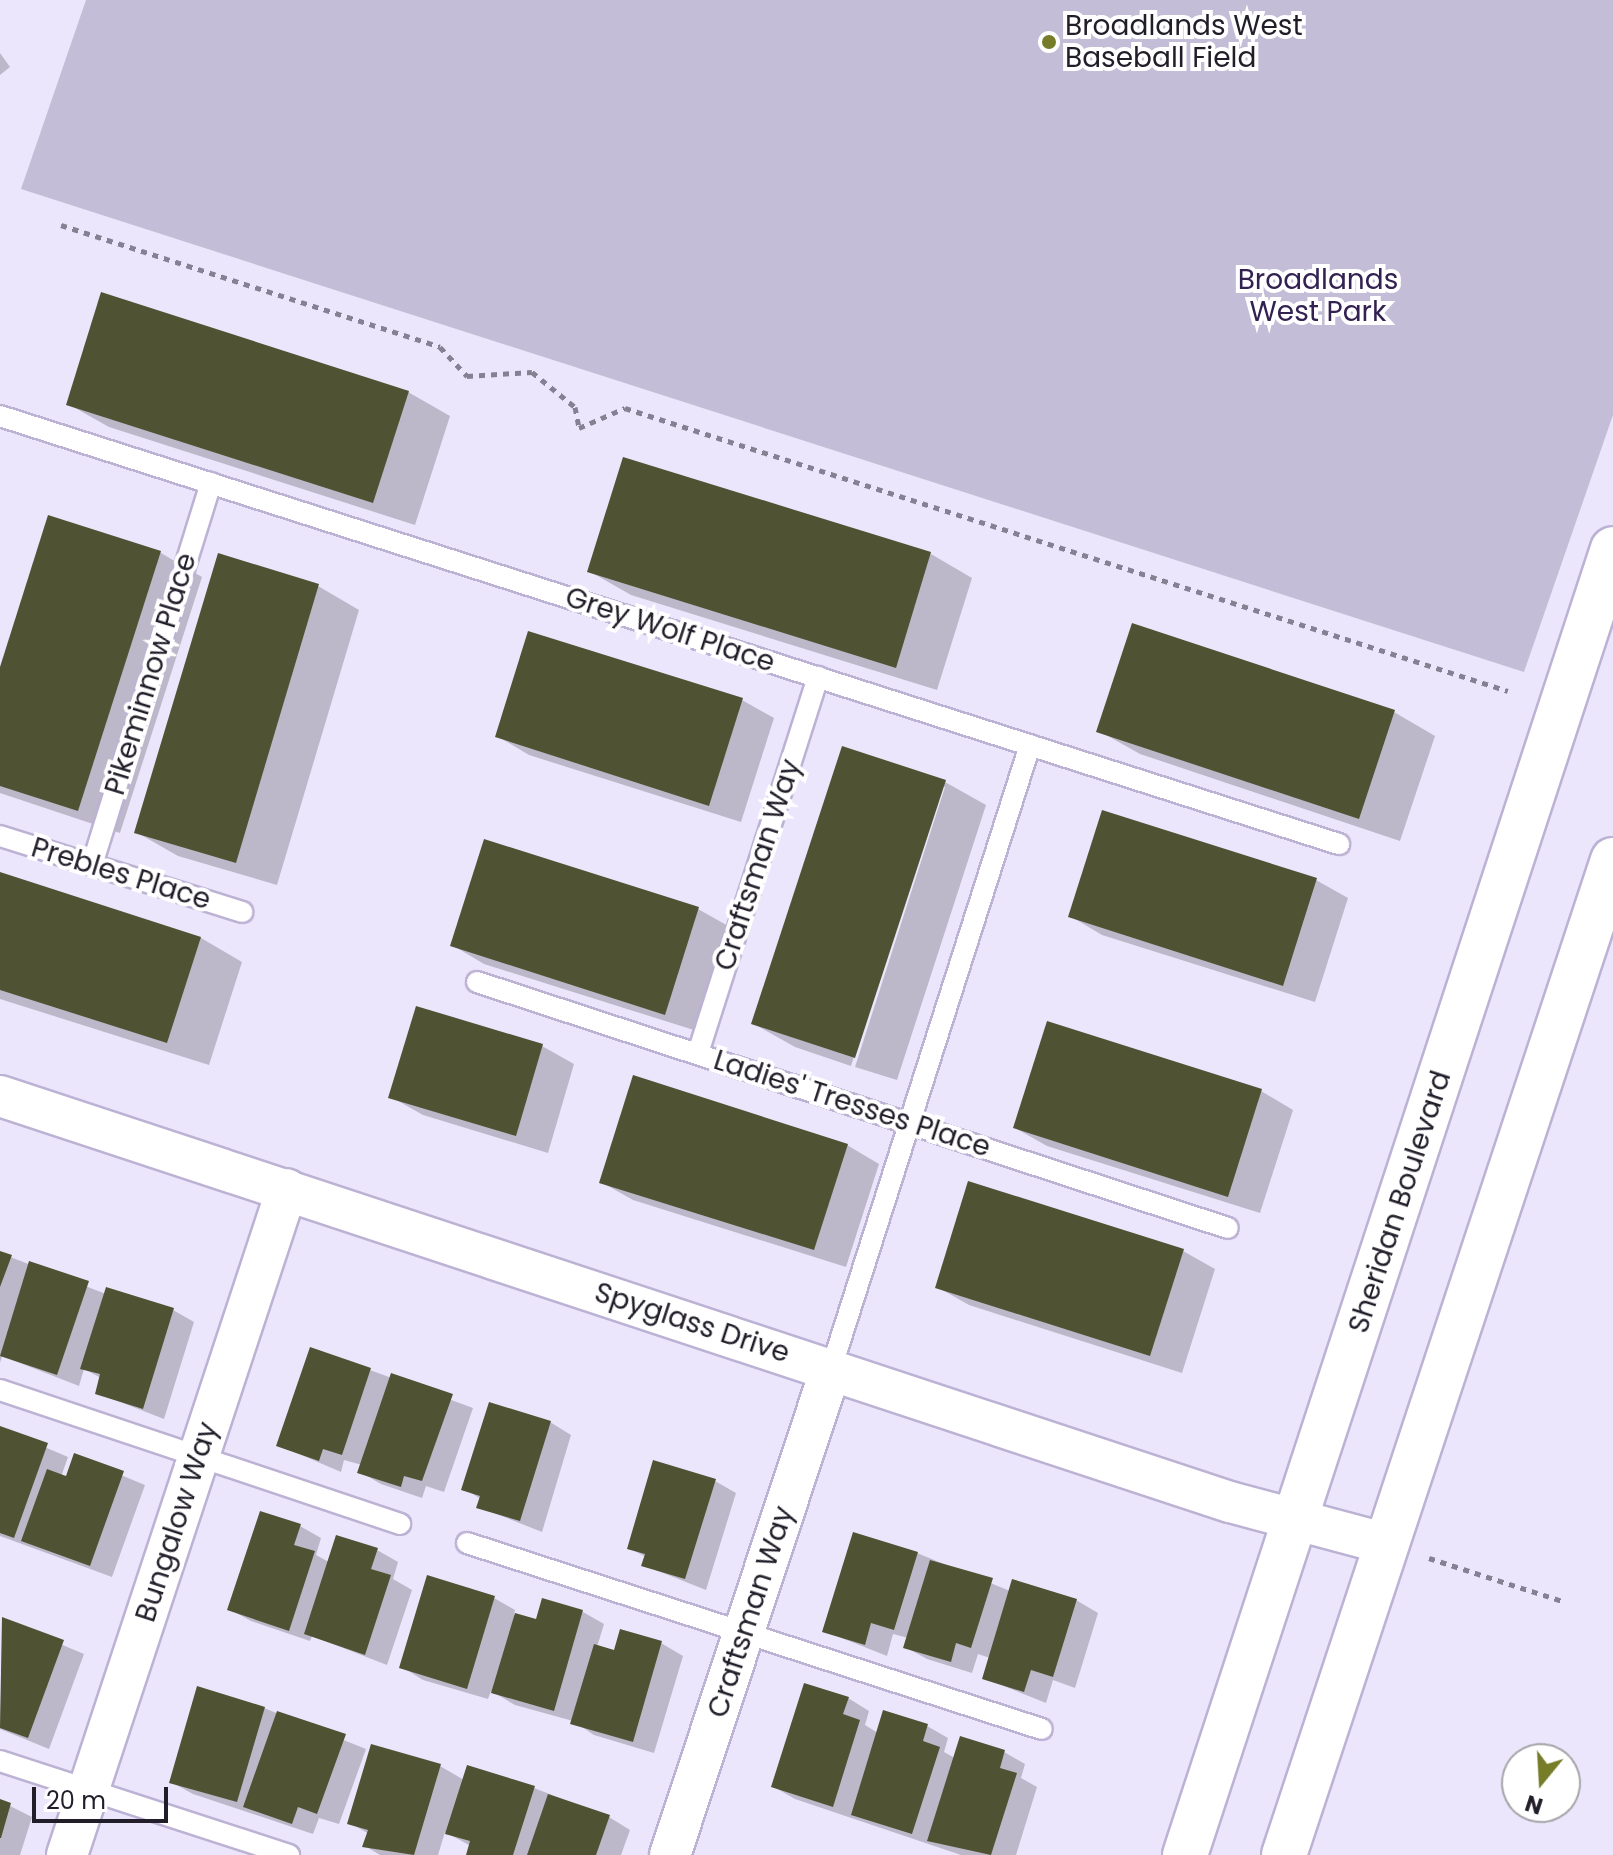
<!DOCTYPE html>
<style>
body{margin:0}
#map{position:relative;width:1613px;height:1855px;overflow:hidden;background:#ece6fc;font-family:Poppins,sans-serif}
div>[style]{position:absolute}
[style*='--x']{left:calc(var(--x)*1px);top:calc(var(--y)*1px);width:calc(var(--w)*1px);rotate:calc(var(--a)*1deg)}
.green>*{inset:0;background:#c4bdd7}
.shadow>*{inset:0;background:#0003}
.building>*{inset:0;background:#4f5333}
.path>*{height:5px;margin-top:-2.5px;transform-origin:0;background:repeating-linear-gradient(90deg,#868192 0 6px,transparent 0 12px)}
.roads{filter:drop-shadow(2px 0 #bcb2d4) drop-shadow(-2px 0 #bcb2d4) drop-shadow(0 2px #bcb2d4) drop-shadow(0 -2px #bcb2d4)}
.service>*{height:20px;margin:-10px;padding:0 10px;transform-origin:10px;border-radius:10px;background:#fff}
.minor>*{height:40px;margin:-20px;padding:0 20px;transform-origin:20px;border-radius:20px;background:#fff}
.primary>*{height:44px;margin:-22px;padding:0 22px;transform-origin:22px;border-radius:22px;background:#fff}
.dots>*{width:22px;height:22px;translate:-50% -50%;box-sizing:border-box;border:4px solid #fff;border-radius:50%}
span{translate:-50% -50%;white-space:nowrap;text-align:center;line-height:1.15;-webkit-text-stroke:8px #fff;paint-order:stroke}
.poi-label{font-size:28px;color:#211d29}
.left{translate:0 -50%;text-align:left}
.park-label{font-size:28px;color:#332151}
.street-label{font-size:28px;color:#211d29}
.north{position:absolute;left:1501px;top:1743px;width:80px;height:80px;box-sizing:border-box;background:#fff;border:2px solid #a6a5a9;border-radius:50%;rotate:198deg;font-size:22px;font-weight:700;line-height:32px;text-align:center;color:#211d29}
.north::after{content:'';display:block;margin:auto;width:28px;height:36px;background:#767c27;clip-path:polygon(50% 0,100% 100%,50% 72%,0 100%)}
.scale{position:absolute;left:32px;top:1787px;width:136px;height:36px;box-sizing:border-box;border:4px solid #211d29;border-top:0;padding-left:10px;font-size:24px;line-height:28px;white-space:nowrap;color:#211d29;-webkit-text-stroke:6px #fff;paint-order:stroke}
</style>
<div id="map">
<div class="green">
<div style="clip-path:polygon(86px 0,1613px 0,1613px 415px,1524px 672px,21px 189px)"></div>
</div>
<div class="shadow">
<div style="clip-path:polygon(0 53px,10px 67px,0 75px)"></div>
<div style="clip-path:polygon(408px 392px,450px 416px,415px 525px,109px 427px,68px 404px)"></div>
<div style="clip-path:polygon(624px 459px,931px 554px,972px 578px,937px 690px,631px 595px,589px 571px)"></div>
<div style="clip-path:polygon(50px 518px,161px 553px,202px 577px,120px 833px,0 793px,0 674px)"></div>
<div style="clip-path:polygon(318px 586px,359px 610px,277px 885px,178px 856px,136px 832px)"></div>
<div style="clip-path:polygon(742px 700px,774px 718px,741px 822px,529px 755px,497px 736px)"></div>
<div style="clip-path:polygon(1394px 712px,1435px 736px,1400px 841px,1140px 754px,1099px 731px)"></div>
<div style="clip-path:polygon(945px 782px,986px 805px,897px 1080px,855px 1067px,945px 787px,941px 787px,851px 1066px,795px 1047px,754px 1024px)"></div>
<div style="clip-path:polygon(1103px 812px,1316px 880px,1348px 898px,1315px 1002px,1102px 935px,1070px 916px)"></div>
<div style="clip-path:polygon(0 874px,201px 938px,242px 962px,209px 1065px,0 999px)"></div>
<div style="clip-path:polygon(698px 909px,730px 927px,697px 1031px,484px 964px,452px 945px)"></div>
<div style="clip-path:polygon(542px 1046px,574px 1064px,548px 1153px,423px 1115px,391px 1097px)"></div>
<div style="clip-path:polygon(1261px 1091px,1293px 1110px,1260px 1213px,1047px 1146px,1015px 1128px)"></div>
<div style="clip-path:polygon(847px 1145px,879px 1164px,846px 1267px,633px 1200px,601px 1182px)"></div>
<div style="clip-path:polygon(1183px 1251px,1215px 1269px,1182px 1373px,969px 1305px,937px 1287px)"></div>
<div style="clip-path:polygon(0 1253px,106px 1294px,173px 1310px,194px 1322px,164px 1419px,97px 1393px,101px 1378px,84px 1369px,79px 1386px,2px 1356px,0 1363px)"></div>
<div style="clip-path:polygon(370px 1370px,473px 1408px,444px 1492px,426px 1486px,422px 1498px,381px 1484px,360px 1472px,362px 1465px,344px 1460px,341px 1472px,278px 1445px)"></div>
<div style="clip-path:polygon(550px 1422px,571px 1435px,542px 1532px,479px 1507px,481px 1499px,464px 1489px)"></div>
<div style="clip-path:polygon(0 1428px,68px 1457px,61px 1477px,67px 1479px,75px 1456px,145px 1485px,112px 1577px,0 1536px)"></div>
<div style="clip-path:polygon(715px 1481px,736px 1493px,706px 1590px,643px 1565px,646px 1557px,629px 1548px)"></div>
<div style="clip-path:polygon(300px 1526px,321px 1538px,316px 1555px,329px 1562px,377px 1550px,398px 1562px,393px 1579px,412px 1590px,387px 1665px,312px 1636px,310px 1641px,251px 1621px,229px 1609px)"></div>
<div style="clip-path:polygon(917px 1553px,1010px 1591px,1076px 1600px,1098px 1613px,1075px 1688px,1053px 1680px,1046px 1703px,984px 1678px,990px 1658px,978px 1654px,972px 1673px,927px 1659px,905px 1647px,908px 1638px,893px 1634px,887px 1656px,824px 1631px)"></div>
<div style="clip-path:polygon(494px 1598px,515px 1610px,514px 1615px,537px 1622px,543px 1601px,583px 1612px,604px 1624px,597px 1647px,616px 1652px,661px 1643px,683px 1656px,654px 1753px,594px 1735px,573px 1721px,515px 1705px,491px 1691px,488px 1699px,423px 1680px,402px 1667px)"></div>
<div style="clip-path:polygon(3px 1620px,84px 1654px,49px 1749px,0 1729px)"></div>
<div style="clip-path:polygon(848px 1698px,869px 1711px,865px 1725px,878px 1733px,927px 1726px,948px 1738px,944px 1752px,955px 1758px,1004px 1752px,1025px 1764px,1021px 1778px,1037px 1787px,1016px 1855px,961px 1855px,795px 1799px,774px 1787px)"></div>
<div style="clip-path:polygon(264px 1708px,366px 1749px,339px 1824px,319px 1818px,313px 1834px,193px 1794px,171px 1782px)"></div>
<div style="clip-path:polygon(440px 1766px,464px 1780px,534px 1788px,609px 1817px,630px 1830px,621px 1855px,468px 1855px,469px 1845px,445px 1832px,438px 1855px,380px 1855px,365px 1846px,369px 1834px,350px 1823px)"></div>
<div style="clip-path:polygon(0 1801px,32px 1817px,20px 1855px,0 1855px)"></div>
</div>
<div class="building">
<div style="clip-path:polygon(101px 292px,409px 391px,373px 503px,66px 405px)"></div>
<div style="clip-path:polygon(623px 457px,931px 552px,896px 668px,587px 572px)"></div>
<div style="clip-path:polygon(48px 515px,161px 551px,78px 811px,0 786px,0 667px)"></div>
<div style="clip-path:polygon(218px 553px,319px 584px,236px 863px,134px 833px)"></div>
<div style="clip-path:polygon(1132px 623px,1395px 710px,1359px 819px,1096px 732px)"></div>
<div style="clip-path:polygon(528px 631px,743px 698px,709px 806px,495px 737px)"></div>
<div style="clip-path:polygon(842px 746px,946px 780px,855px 1058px,751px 1024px)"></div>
<div style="clip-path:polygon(1102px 810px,1317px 878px,1283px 986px,1068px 917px)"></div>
<div style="clip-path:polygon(484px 839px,699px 907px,665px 1015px,450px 946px)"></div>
<div style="clip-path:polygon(0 872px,201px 937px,167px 1043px,0 990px)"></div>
<div style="clip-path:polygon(416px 1006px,543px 1044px,516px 1136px,388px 1098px)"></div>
<div style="clip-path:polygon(1047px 1021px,1262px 1089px,1228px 1197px,1013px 1128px)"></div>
<div style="clip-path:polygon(633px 1075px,848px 1144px,814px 1250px,599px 1183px)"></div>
<div style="clip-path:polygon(968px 1181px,1184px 1249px,1150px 1356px,935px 1288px)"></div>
<div style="clip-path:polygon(0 1251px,12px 1255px,0 1287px)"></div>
<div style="clip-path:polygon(29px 1261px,89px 1281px,57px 1375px,0 1356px)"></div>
<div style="clip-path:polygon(106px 1287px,174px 1308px,143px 1409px,95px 1394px,100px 1374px,80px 1369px)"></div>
<div style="clip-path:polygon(310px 1347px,371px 1368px,342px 1455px,323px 1449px,319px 1461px,276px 1446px)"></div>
<div style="clip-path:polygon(391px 1373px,453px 1394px,422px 1481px,404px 1476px,401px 1487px,357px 1473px)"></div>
<div style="clip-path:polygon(489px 1402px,551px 1421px,520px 1521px,476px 1508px,480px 1496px,461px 1490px)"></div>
<div style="clip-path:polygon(0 1426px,48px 1443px,14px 1538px,0 1533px)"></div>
<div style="clip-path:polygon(74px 1453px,124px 1471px,90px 1566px,21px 1541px,47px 1469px,66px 1476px)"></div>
<div style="clip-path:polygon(653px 1460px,716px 1479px,685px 1579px,641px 1566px,645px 1554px,627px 1549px)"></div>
<div style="clip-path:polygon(260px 1511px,301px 1524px,294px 1545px,315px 1551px,289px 1631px,227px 1610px)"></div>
<div style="clip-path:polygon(853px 1532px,918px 1552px,894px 1630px,871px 1623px,865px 1645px,822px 1632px)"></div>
<div style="clip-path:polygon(336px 1535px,378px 1548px,371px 1569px,391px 1575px,365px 1655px,304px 1634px)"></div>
<div style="clip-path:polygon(930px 1560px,993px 1578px,971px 1648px,956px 1643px,951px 1662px,903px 1648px)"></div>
<div style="clip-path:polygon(427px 1575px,495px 1596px,467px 1689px,399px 1668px)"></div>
<div style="clip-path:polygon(1012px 1579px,1077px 1599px,1053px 1677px,1031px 1670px,1024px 1692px,982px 1679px)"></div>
<div style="clip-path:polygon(542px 1598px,583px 1610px,554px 1711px,491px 1693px,515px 1613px,536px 1619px)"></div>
<div style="clip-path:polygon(2px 1617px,64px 1640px,28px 1738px,0 1728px)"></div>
<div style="clip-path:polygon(620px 1629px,662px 1641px,633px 1742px,570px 1724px,594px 1644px,614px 1650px)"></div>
<div style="clip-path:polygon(804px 1683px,849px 1697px,843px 1714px,860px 1720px,833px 1807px,771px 1787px)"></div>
<div style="clip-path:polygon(197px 1686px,265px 1707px,237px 1802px,169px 1783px)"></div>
<div style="clip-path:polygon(883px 1710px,928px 1724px,923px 1741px,940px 1747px,912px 1834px,851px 1815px)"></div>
<div style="clip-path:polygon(277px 1711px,346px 1734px,317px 1814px,298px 1807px,292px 1824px,243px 1807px)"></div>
<div style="clip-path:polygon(960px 1736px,1005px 1750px,1000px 1768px,1017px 1773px,991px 1855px,927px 1841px)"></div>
<div style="clip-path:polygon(371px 1744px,441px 1764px,414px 1855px,362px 1847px,368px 1830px,347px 1824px)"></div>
<div style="clip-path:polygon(467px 1765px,535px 1786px,513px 1855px,466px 1855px,470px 1841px,445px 1834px)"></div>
<div style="clip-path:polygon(548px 1794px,610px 1815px,596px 1855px,527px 1855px)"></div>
<div style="clip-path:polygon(0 1799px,11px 1803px,1px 1838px,0 1838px)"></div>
</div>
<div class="path">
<div style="--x:61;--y:225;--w:398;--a:17.8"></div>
<div style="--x:440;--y:347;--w:40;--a:47"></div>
<div style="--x:467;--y:376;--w:65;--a:-3.5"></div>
<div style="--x:532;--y:372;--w:55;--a:39.1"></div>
<div style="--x:575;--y:407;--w:21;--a:79"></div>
<div style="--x:579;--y:428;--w:50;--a:-23.5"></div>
<div style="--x:625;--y:408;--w:927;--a:17.77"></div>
<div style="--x:1429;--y:1558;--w:143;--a:17.9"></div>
</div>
<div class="roads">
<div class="service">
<div style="--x:0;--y:416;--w:1406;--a:17.73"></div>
<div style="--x:0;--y:836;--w:254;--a:17.4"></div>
<div style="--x:92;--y:865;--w:400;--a:-72.7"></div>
<div style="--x:477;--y:982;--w:790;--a:18.14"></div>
<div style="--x:698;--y:1053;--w:395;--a:-72.3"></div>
<div style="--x:831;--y:1369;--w:655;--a:-72.31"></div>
<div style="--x:0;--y:1390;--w:422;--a:18.5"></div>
<div style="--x:467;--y:1543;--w:604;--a:17.93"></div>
<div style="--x:0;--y:1761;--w:304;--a:18"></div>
</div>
<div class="minor">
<div style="--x:0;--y:1096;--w:1295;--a:18.27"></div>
<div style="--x:1230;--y:1502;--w:163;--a:15"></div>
<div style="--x:67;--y:1855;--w:701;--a:-71.72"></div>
<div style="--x:670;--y:1855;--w:512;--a:-71.67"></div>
</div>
<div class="primary">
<div style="--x:1185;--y:1855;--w:1374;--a:-71.86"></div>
<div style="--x:1284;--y:1855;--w:1048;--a:-71.7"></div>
</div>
</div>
<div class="dots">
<div style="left:1049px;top:42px;background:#767c27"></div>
</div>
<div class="poi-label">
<span class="left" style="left:1065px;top:42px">Broadlands West<br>Baseball Field</span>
</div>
<div class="park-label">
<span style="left:1318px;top:296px">Broadlands<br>West Park</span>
</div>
<div class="street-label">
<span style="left:670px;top:630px;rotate:18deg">Grey Wolf Place</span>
<span style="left:151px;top:674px;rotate:-73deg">Pikeminnow Place</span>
<span style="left:758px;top:865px;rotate:-72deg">Craftsman Way</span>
<span style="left:121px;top:874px;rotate:17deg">Prebles Place</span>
<span style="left:852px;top:1104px;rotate:18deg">Ladies' Tresses Place</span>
<span style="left:1400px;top:1202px;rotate:-72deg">Sheridan Boulevard</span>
<span style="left:692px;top:1323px;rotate:18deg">Spyglass Drive</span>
<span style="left:177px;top:1522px;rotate:-72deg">Bungalow Way</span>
<span style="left:751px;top:1612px;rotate:-72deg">Craftsman Way</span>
</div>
<div class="north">N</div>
<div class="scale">20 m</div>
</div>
